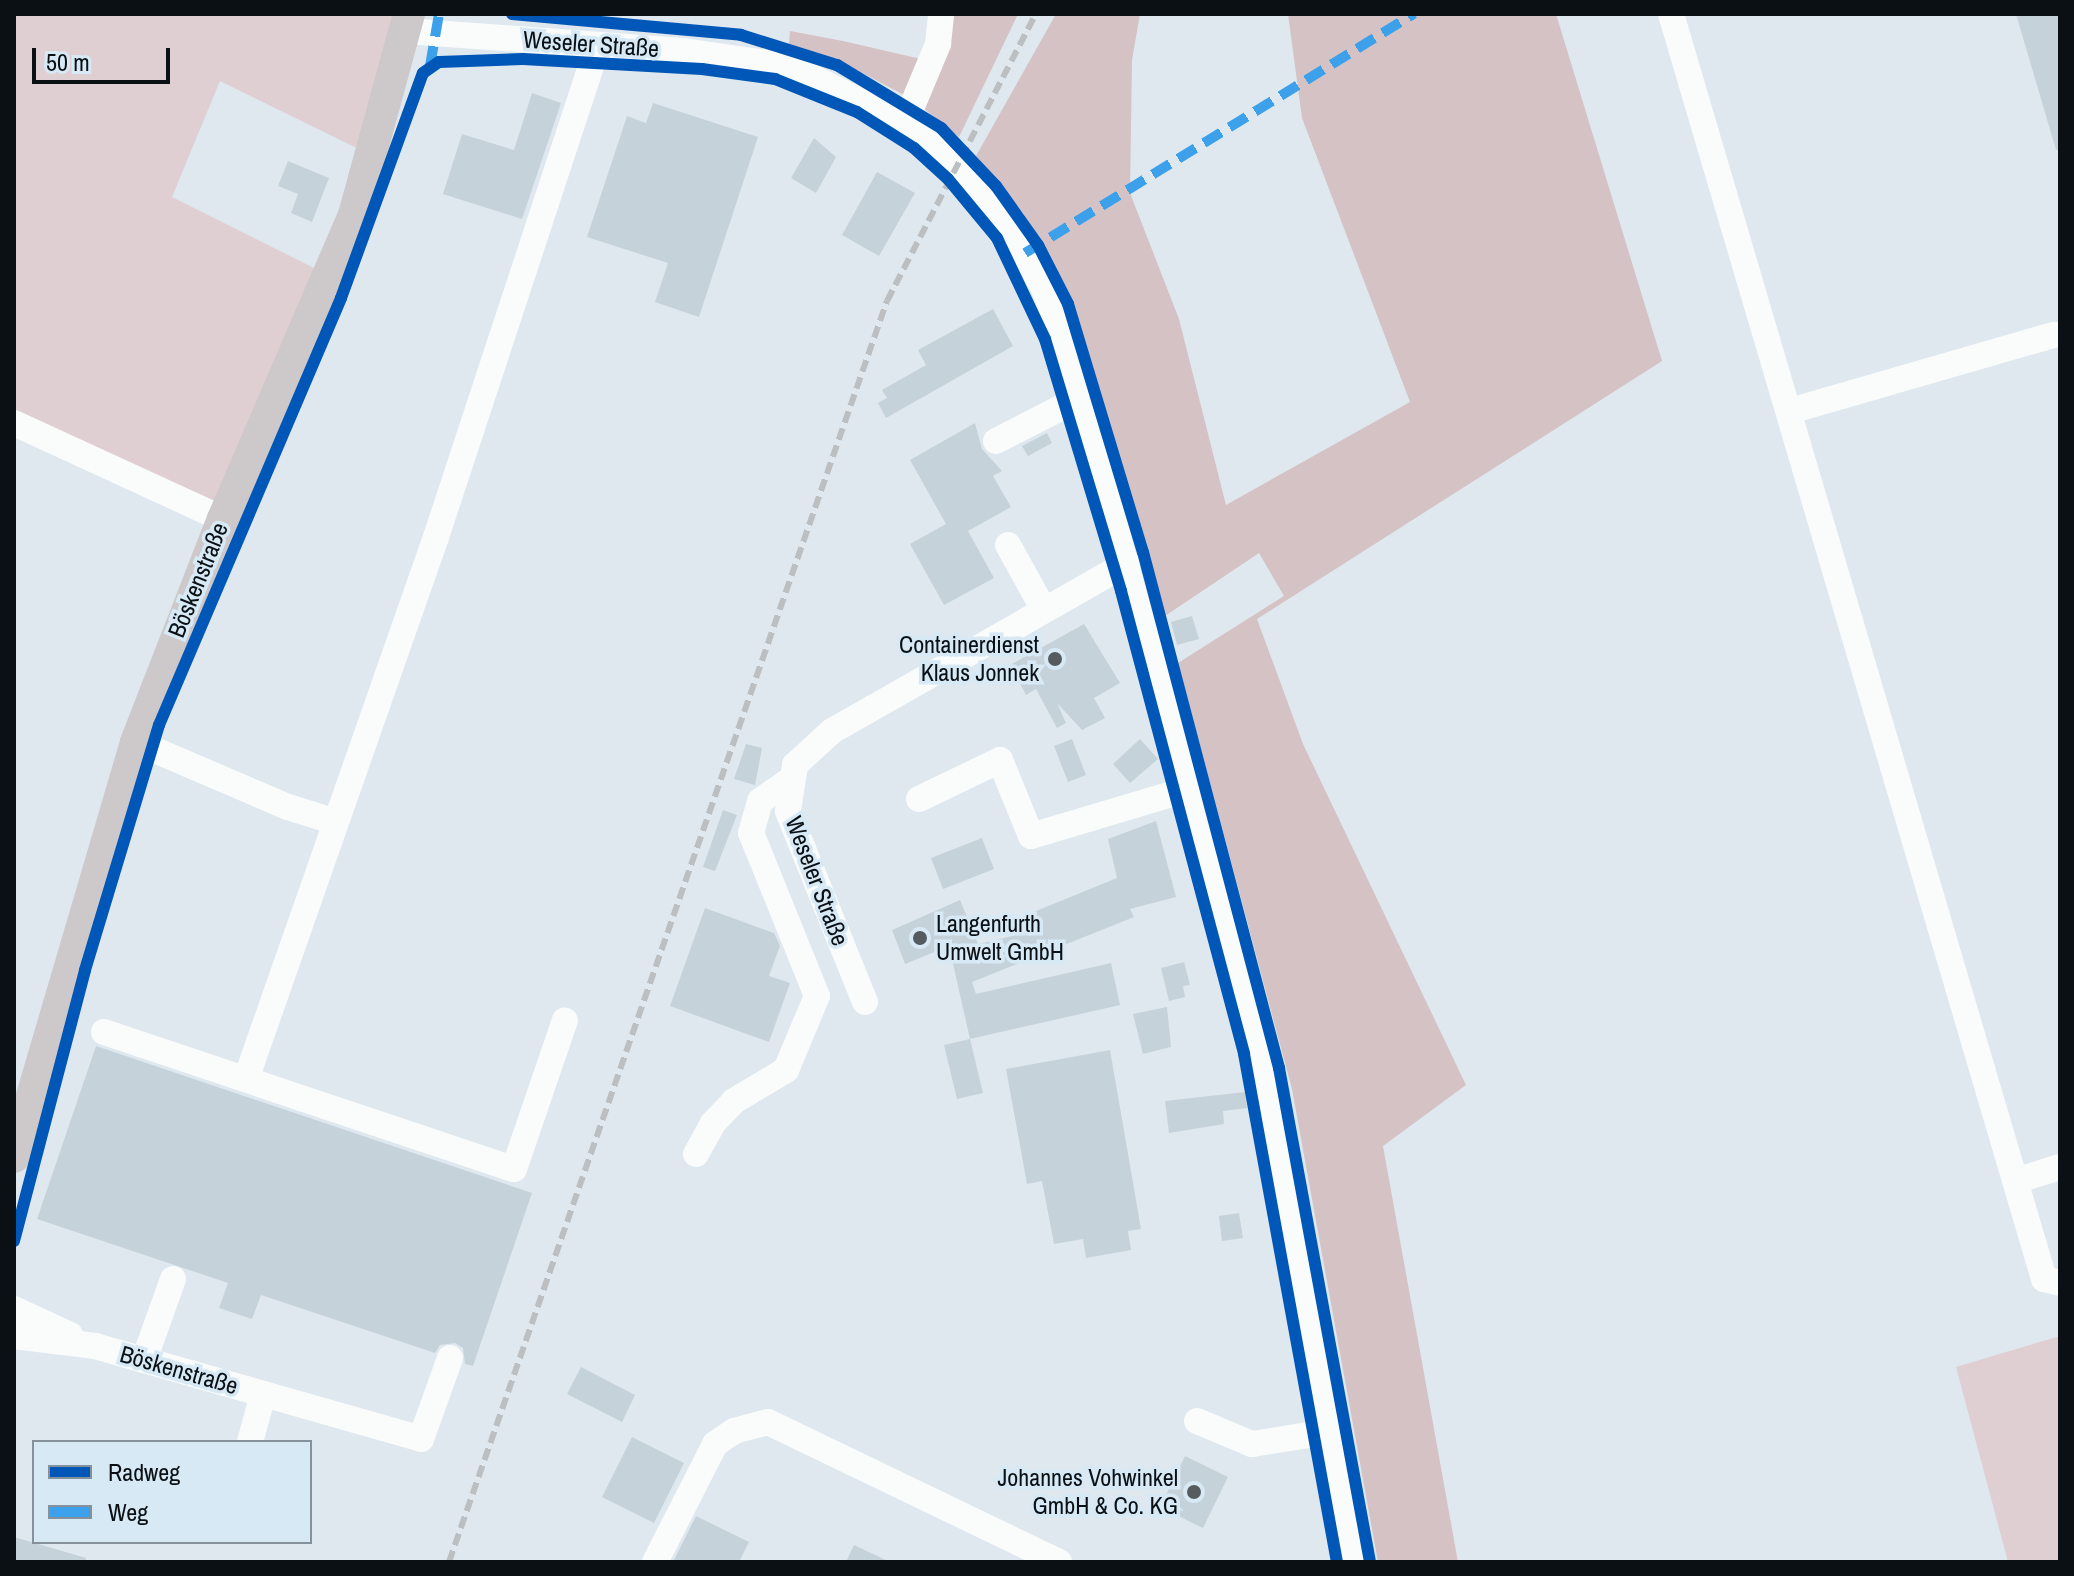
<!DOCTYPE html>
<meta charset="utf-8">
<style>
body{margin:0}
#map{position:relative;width:2074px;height:1576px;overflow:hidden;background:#dee8ee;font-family:"Archivo Narrow",sans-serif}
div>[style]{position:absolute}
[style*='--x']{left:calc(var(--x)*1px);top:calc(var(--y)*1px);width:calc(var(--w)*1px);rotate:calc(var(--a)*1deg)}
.green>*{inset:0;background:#dfcfd2}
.forest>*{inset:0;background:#d5c2c5}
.building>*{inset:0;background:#c6d2da}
.minor>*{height:26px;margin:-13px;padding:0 13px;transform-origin:13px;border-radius:13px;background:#fafcfc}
.major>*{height:32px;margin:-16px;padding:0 16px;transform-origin:16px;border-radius:16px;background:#cdc8ca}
.rail>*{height:6px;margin-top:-3px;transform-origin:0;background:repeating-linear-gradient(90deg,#bcbfc1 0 12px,transparent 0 18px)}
.quiet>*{height:10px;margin-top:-5px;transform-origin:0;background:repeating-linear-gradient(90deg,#3ca1ea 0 20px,transparent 0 30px)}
.cycleway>*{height:12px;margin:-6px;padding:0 6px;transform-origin:6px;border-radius:6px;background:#0057b8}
.dots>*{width:22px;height:22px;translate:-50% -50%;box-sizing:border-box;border:4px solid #d7e9f5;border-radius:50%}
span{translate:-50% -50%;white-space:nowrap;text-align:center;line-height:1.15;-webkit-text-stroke:7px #d7e9f5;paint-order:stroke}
.street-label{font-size:24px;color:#0a1014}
.poi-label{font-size:24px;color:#0a1014}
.right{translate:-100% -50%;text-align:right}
.left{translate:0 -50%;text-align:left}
.frame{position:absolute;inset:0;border:16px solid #0a1014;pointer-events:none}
.legend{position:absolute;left:32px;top:1440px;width:280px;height:104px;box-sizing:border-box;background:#d7e9f5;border:2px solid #85929b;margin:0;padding:10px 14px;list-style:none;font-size:24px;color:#0a1014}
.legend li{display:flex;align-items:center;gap:16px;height:40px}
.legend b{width:40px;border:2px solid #85929b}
.scale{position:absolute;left:32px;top:48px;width:138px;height:36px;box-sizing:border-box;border:4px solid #0a1014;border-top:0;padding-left:10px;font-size:24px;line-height:28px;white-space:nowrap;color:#0a1014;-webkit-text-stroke:6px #d7e9f5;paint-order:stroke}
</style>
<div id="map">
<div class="green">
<div style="clip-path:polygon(14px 14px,409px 14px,373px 156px,220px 81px,172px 197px,330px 276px,213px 514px,14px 422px)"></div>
<div style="clip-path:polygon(2060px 1336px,2060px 1562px,2008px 1562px,1956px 1367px)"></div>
</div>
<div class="forest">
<div style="clip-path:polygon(949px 14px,1018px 14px,959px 137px,923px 108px)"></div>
<div style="clip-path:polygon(1056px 14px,1140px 14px,1132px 60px,1130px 193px,1179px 319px,1226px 505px,1410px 402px,1302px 118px,1288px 14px,1556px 14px,1662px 361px,1257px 619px,1303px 744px,1466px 1085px,1383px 1146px,1458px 1562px,1378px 1562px,1292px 1089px,1178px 663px,1284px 596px,1259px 553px,1165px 616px,1067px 291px,1023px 213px,976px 156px)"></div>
<div style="clip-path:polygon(790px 31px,843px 41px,921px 59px,906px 96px,838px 60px,789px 44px)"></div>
</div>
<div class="building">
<div style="clip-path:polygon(2016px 14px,2060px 14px,2060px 149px,2056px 150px)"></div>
<div style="clip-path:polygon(532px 93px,561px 103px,522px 219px,443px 194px,462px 134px,514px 150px)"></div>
<div style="clip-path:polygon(653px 103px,758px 137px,699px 317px,655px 302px,668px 263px,587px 237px,627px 116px,646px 123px)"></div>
<div style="clip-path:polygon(814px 138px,836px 157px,816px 193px,791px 178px)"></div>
<div style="clip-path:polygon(288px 161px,329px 178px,312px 222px,291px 213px,298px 194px,278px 186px)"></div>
<div style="clip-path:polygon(877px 172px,915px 193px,879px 256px,842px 235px)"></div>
<div style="clip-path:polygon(993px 309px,1013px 346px,886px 418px,878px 403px,887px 398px,882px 390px,926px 365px,918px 350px)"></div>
<div style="clip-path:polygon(975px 423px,982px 449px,1002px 471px,993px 476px,1011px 507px,968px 531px,994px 578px,944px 605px,910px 544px,946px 524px,910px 460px)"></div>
<div style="clip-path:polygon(1047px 433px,1052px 443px,1028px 456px,1022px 446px)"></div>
<div style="clip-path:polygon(1192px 616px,1199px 639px,1177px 645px,1171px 622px)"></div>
<div style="clip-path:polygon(1084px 624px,1120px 683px,1094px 698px,1105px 718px,1082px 730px,1057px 703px,1066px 723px,1057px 728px,1036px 689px,1026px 695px,1010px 665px)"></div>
<div style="clip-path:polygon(1072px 739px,1086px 775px,1068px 782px,1054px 746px)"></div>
<div style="clip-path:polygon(1140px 739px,1158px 759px,1130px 783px,1113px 764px)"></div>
<div style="clip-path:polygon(746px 744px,762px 748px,755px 785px,734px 779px)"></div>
<div style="clip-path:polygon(723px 810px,737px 815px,715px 871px,703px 867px)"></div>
<div style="clip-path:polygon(1156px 821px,1176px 897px,1130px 909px,1134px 917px,972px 982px,976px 994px,1111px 963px,1120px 1005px,970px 1039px,983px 1093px,957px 1099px,944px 1045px,970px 1039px,949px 946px,905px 964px,892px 930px,960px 900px,978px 944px,1025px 933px,1019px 918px,1117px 878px,1108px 839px)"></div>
<div style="clip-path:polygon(982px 838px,994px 869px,943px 889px,931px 858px)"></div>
<div style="clip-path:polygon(705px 908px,774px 933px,780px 946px,769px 976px,790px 983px,769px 1042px,670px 1006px)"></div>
<div style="clip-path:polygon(1184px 962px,1190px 985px,1183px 986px,1185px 997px,1169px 1001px,1161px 968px)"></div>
<div style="clip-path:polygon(1167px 1007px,1171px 1047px,1143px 1054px,1133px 1014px)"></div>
<div style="clip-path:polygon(96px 1046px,532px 1193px,473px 1366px,465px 1364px,463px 1348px,455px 1343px,440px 1345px,435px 1353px,261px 1295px,252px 1319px,219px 1308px,228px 1283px,37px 1219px)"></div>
<div style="clip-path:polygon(1110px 1050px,1141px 1229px,1128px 1231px,1131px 1250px,1086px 1258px,1083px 1239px,1054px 1244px,1042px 1181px,1027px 1184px,1006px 1069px)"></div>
<div style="clip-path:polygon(1245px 1092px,1247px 1108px,1223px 1111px,1224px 1124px,1169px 1133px,1165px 1101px)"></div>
<div style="clip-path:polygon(1239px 1213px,1243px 1238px,1222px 1241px,1219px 1216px)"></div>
<div style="clip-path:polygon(581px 1367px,635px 1395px,622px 1422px,567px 1394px)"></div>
<div style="clip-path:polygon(632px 1437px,684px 1463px,654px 1523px,602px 1497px)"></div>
<div style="clip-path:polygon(1185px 1456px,1228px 1477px,1203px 1528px,1160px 1507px)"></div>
<div style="clip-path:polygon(696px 1516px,749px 1542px,739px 1562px,673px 1562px)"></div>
<div style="clip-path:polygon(14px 1537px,86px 1558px,86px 1562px,14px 1562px)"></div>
<div style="clip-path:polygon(854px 1545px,890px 1562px,846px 1562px)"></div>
</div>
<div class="minor">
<div style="--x:1671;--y:14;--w:1319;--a:73.57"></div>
<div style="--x:2044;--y:1279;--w:16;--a:14"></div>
<div style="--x:406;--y:31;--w:278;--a:4.1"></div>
<div style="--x:683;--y:51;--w:107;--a:8.1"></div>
<div style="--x:789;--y:66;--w:129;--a:26.2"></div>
<div style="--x:905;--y:123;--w:67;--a:38.9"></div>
<div style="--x:957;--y:165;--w:92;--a:50.8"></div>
<div style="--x:1015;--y:236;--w:63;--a:61.4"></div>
<div style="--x:1045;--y:291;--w:75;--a:70.6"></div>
<div style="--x:1070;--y:362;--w:694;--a:74.62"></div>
<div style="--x:1254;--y:1031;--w:113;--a:77.2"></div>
<div style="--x:1279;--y:1141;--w:427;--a:80.2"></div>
<div style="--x:905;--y:123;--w:86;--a:-67.3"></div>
<div style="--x:938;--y:44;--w:30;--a:-84"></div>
<div style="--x:1790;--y:411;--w:275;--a:-16.1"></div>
<div style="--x:14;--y:423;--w:230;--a:24.7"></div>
<div style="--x:996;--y:441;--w:94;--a:-27.1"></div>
<div style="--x:1008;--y:545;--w:74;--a:61"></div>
<div style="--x:136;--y:742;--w:165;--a:23.2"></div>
<div style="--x:288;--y:807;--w:50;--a:17.4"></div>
<div style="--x:919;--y:799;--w:90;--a:-25.7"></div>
<div style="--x:1000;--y:760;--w:82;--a:67.8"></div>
<div style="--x:1031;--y:836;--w:165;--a:-16.6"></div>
<div style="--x:865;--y:1002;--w:206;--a:-112"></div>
<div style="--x:788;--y:811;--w:47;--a:-81.3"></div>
<div style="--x:795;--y:765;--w:50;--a:-42.6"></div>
<div style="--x:832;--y:731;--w:340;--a:-29.6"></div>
<div style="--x:104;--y:1032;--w:432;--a:18.5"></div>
<div style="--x:514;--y:1169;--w:157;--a:-71.1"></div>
<div style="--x:246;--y:1079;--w:574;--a:-70.68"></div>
<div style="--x:436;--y:537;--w:518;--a:-71.77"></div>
<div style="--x:696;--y:1154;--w:35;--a:-61"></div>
<div style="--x:713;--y:1123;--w:30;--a:-46"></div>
<div style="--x:734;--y:1101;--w:61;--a:-30.8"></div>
<div style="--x:786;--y:1070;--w:80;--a:-67.3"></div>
<div style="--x:817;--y:996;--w:176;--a:-112"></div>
<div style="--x:751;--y:833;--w:33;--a:-74"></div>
<div style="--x:760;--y:801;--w:35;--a:-35"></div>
<div style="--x:2015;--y:1181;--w:47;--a:-17.3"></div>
<div style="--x:14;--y:1309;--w:62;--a:24.9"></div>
<div style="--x:14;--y:1336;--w:82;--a:7"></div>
<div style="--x:95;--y:1346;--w:339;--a:15.9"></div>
<div style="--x:421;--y:1439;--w:86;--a:-70.3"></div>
<div style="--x:144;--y:1360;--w:86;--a:-70.3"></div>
<div style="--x:1197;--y:1421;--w:60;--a:22.7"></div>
<div style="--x:1252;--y:1444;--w:77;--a:-9"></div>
<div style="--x:250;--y:1442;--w:50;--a:-74.8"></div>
<div style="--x:655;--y:1562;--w:132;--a:-63"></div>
<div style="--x:715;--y:1444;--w:23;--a:-34"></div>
<div style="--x:734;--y:1431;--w:35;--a:-15"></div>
<div style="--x:768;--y:1422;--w:323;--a:25.7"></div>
</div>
<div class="major">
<div style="--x:14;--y:1157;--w:433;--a:-73.6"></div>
<div style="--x:136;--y:742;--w:239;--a:-68.7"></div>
<div style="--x:223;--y:519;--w:331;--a:-66.7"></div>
<div style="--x:354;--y:215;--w:208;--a:-74.7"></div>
</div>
<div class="rail">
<div style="--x:449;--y:1562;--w:1335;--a:-70.85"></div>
<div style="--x:887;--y:301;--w:323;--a:-62.6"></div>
</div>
<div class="quiet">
<div style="--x:430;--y:66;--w:53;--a:-80.2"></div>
<div style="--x:1025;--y:253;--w:457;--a:-31.6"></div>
</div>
<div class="cycleway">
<div style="--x:512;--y:14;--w:230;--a:5.2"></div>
<div style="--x:741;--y:35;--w:101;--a:17.4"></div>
<div style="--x:837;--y:65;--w:122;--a:31.2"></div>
<div style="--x:941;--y:128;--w:80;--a:46.5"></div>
<div style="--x:996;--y:186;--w:72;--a:54.6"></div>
<div style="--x:1038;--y:245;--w:66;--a:63"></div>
<div style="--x:1068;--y:304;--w:259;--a:73.2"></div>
<div style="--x:1143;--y:552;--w:534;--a:75.23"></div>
<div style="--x:1279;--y:1068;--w:502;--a:79.56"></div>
<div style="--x:14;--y:1241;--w:280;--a:-75.3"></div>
<div style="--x:85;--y:970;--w:256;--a:-73.2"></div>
<div style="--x:159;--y:725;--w:464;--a:-66.9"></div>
<div style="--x:341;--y:298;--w:239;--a:-70"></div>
<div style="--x:423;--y:73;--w:19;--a:-35"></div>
<div style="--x:439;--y:62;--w:84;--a:-2"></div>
<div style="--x:523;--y:59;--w:179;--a:3.2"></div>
<div style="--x:702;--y:69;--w:74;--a:7.8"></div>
<div style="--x:775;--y:79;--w:88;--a:21.9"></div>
<div style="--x:857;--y:112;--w:67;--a:32.3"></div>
<div style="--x:914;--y:148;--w:46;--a:42.4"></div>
<div style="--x:948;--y:179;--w:77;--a:50.3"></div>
<div style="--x:997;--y:238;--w:112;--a:64.6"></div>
<div style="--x:1045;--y:339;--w:263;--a:73.2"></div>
<div style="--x:1121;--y:591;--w:479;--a:75.1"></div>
<div style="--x:1244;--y:1054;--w:516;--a:79.63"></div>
</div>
<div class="dots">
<div style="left:1055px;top:659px;background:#545c60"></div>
<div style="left:920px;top:938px;background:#545c60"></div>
<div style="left:1194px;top:1492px;background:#545c60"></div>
</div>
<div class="street-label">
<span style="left:591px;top:44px;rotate:4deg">Weseler Straße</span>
<span style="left:198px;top:580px;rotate:-68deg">Böskenstraße</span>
<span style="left:817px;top:881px;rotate:69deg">Weseler Straße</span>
<span style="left:179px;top:1370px;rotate:16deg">Böskenstraße</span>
</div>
<div class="poi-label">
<span class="right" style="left:1039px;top:659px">Containerdienst<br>Klaus Jonnek</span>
<span class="left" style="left:936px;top:938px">Langenfurth<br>Umwelt GmbH</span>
<span class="right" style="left:1178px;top:1492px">Johannes Vohwinkel<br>GmbH &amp; Co. KG</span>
</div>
<div class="frame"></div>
<ul class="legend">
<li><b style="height:10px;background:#0057b8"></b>Radweg</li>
<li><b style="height:10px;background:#3ca1ea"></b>Weg</li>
</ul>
<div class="scale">50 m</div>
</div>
